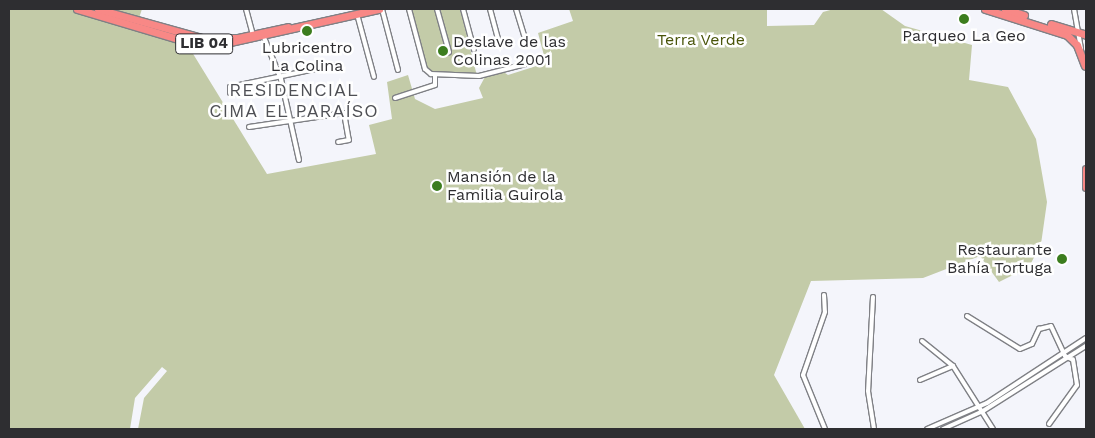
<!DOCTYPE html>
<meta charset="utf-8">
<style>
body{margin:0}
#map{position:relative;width:1095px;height:438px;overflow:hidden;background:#f4f5fb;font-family:"Work Sans",sans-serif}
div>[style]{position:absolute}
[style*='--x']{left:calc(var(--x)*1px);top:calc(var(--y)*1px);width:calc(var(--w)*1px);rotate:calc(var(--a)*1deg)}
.green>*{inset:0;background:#c3cba8}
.roads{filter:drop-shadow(1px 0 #7f8085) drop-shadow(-1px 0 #7f8085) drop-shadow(0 1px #7f8085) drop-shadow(0 -1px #7f8085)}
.street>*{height:4px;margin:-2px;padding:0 2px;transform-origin:2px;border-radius:2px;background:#fff}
.highway>*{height:7px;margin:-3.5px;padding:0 3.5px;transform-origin:3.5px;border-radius:3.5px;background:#f88886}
.dots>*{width:14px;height:14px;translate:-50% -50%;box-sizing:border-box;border:2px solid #fff;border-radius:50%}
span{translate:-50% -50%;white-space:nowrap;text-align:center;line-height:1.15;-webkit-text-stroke:5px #fff;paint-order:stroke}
.shield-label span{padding:1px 4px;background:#fff;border:1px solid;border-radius:4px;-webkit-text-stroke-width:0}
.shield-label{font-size:15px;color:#2e2e31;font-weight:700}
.poi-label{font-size:16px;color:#2e2e31}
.left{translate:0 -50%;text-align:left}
.right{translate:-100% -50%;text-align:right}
.park-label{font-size:16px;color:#495409}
.neighbourhood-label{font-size:18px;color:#4f5055;letter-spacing:1px}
.frame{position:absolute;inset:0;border:10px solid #2e2e31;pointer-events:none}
</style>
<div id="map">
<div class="green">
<div style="clip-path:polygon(9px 9px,73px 9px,187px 44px,267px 174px,376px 154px,369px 125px,392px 119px,387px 82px,408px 75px,415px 99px,435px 109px,483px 98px,479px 88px,486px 75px,502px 71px,508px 75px,546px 63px,538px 33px,573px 21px,569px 9px,767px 9px,767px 26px,814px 25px,823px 12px,834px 9px,881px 9px,905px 26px,972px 45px,969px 80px,1008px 87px,1036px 139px,1047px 202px,1041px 244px,1029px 267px,999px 282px,980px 256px,923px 278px,811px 281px,774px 375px,805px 429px,138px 429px,144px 398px,167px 371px,162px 367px,135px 398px,130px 429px,9px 429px)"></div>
<div style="clip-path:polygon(106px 9px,142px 9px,139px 18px)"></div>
<div style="clip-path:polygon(409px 9px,460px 9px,477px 76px,431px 74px,425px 68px)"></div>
</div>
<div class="roads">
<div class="street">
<div style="--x:246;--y:9;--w:27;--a:75"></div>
<div style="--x:382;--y:9;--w:63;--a:75.3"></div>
<div style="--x:409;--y:9;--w:62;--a:75.1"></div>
<div style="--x:425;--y:69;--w:8;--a:40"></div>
<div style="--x:431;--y:74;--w:48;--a:2.4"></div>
<div style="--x:479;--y:76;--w:53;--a:-14.3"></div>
<div style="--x:437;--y:9;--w:45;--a:74.4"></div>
<div style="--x:463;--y:9;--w:42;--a:75"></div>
<div style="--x:490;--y:9;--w:30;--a:75"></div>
<div style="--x:516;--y:9;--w:28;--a:73"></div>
<div style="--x:1074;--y:9;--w:40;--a:80"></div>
<div style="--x:357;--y:14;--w:65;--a:74.9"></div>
<div style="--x:263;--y:35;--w:48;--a:67.8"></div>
<div style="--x:281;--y:79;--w:83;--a:77.5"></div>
<div style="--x:230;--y:93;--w:6;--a:-90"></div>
<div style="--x:230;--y:87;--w:106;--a:-11.9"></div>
<div style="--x:395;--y:98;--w:42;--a:-18"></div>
<div style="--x:435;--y:85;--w:10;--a:-90"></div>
<div style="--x:249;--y:127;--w:96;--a:-8.4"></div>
<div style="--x:344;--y:113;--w:27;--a:80"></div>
<div style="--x:349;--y:140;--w:11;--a:170"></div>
<div style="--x:824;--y:295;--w:17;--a:87"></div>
<div style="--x:825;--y:312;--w:67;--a:109.2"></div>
<div style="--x:803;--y:375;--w:58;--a:67.8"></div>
<div style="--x:873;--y:297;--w:94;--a:93"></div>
<div style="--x:868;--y:391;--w:38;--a:81"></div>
<div style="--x:967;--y:316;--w:62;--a:31.9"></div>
<div style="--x:1020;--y:349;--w:13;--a:-23"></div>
<div style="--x:1032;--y:344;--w:17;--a:-65"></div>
<div style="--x:1039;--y:329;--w:12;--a:-14"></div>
<div style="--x:1051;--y:326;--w:33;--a:65"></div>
<div style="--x:1065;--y:356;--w:9;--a:27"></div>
<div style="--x:922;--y:341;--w:40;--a:39"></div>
<div style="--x:953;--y:366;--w:75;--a:57.6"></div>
<div style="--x:920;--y:380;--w:36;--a:-23"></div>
<div style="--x:1049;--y:424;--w:48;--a:-54.3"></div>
<div style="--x:1077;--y:385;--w:26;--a:-99"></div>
<div style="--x:927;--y:429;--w:65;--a:-23.4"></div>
<div style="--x:987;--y:403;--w:118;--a:-33.3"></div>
<div style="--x:943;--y:429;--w:44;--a:-24.2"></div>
<div style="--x:983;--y:411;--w:122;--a:-32.3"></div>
</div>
<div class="highway">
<div style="--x:77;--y:9;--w:113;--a:16.5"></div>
<div style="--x:185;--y:41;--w:36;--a:5"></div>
<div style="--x:221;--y:44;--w:162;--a:-12.5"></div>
<div style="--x:98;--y:9;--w:108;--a:15.6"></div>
<div style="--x:202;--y:38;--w:36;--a:0"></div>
<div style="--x:238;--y:38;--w:51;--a:-12.4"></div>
<div style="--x:985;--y:9;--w:86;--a:17.6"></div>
<div style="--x:1067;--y:35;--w:14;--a:45"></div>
<div style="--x:1077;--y:45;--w:22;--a:69"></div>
<div style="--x:1005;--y:9;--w:20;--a:18"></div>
<div style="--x:1051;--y:24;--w:37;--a:17"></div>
<div style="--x:1086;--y:169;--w:18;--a:90"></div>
</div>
</div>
<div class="dots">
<div style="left:964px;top:19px;background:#3c7d1e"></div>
<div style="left:307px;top:31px;background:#3c7d1e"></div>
<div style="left:443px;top:51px;background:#3c7d1e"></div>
<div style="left:437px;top:186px;background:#3c7d1e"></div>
<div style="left:1062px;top:259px;background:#3c7d1e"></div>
</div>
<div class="shield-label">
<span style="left:204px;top:44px">LIB 04</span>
</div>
<div class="poi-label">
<span style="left:964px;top:36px">Parqueo La Geo</span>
<span class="left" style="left:453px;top:51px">Deslave de las<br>Colinas 2001</span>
<span style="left:307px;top:57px">Lubricentro<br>La Colina</span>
<span class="left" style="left:447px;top:186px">Mansión de la<br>Familia Guirola</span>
<span class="right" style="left:1052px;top:259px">Restaurante<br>Bahía Tortuga</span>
</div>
<div class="park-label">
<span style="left:701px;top:40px">Terra Verde</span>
</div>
<div class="neighbourhood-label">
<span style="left:294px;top:101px">RESIDENCIAL<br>CIMA EL PARAÍSO</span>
</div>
<div class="frame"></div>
</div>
